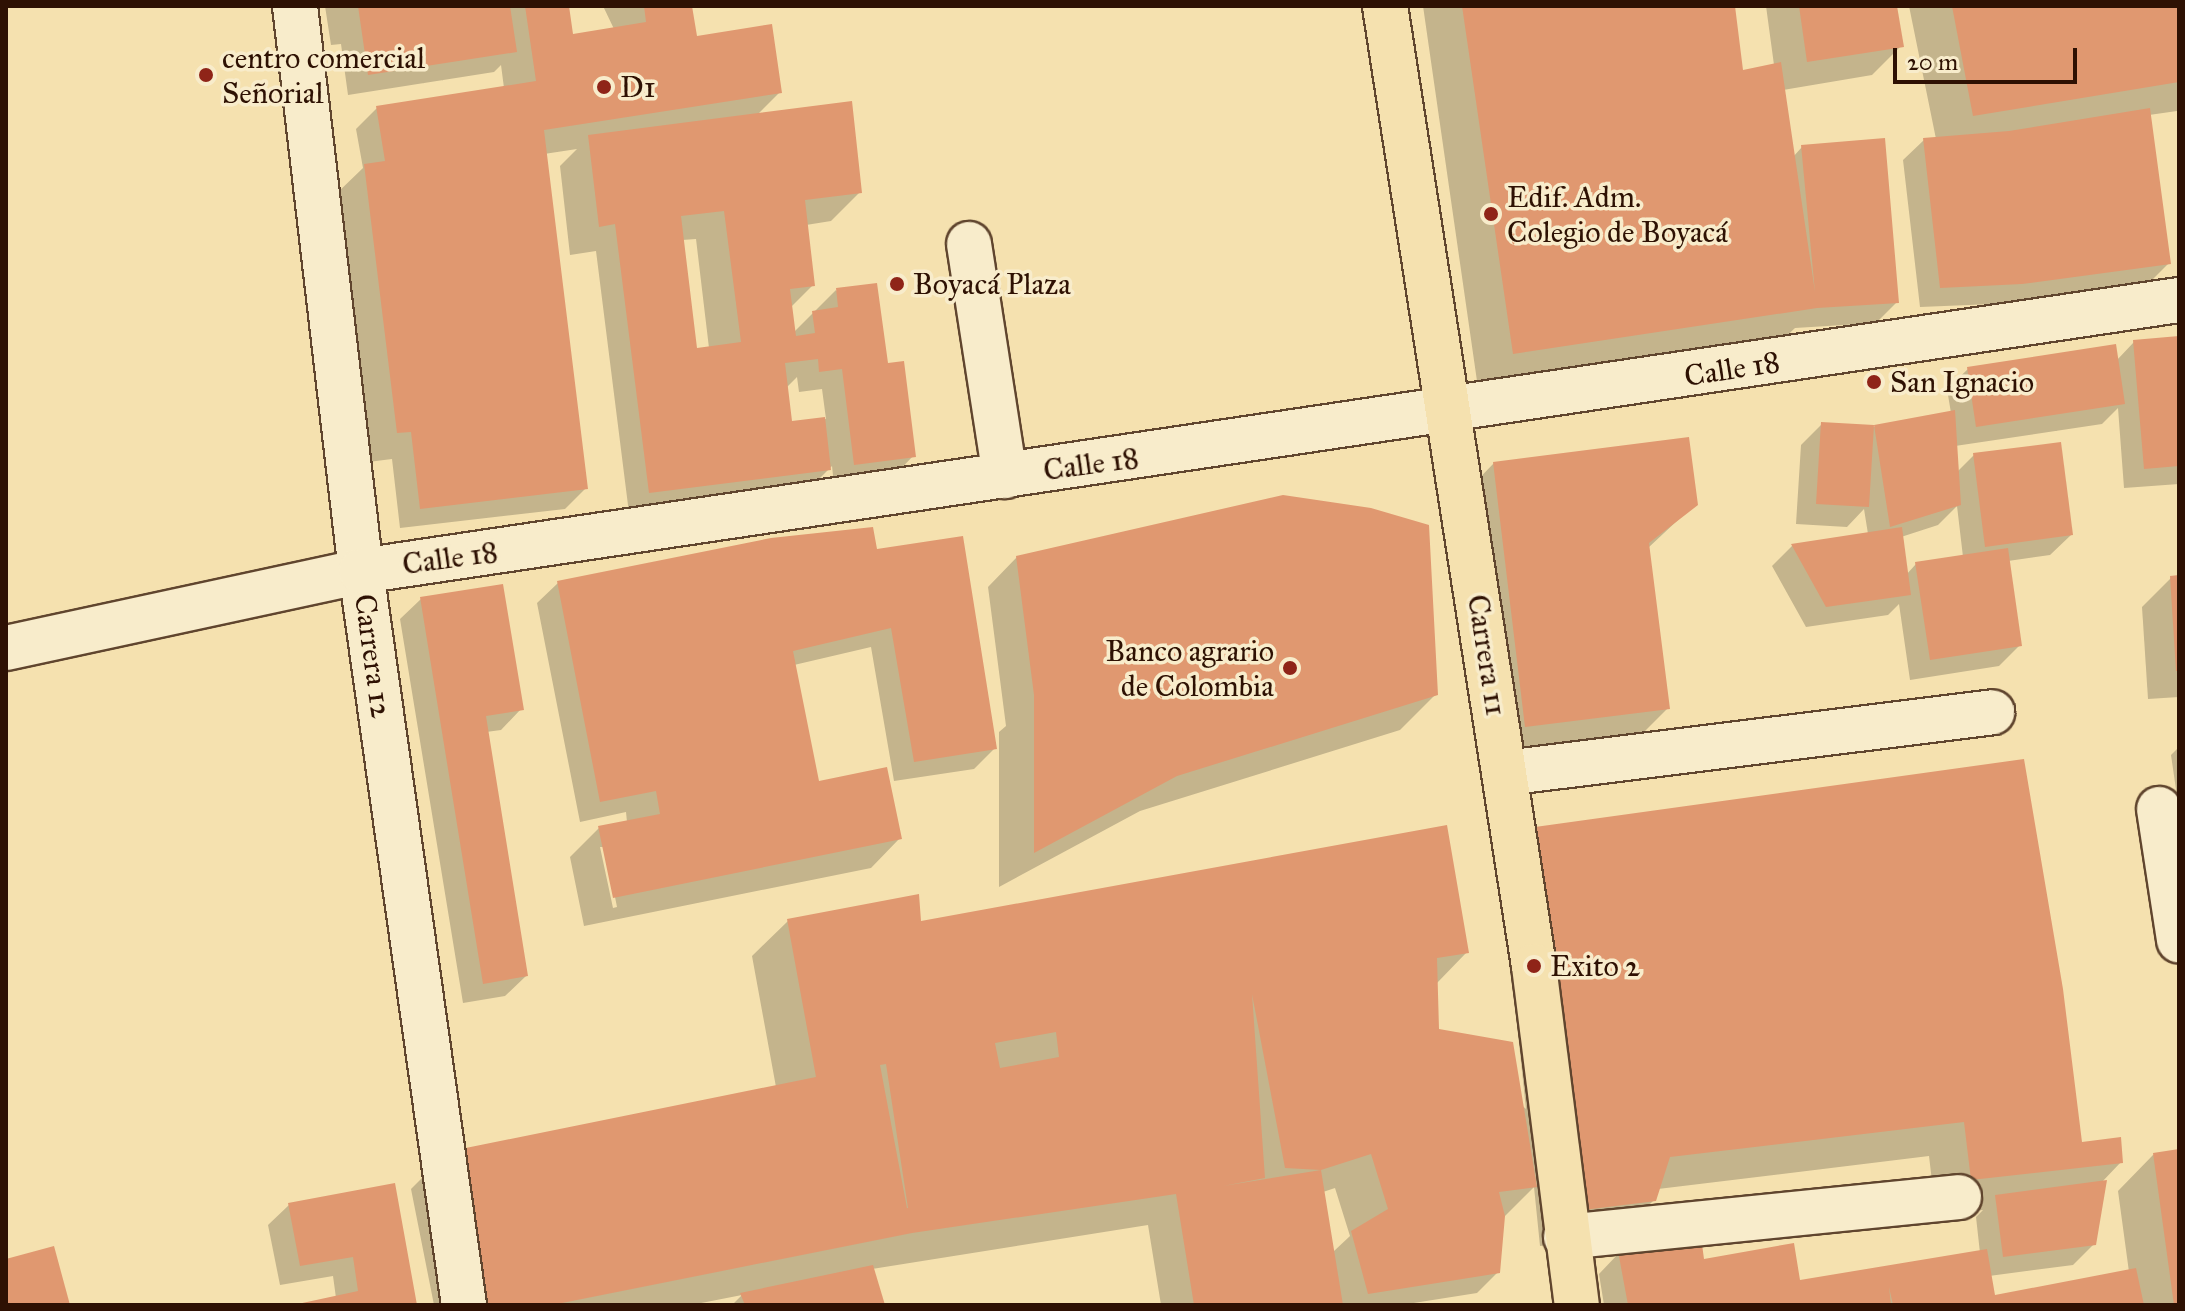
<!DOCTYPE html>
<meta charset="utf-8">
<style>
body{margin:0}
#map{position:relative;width:2185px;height:1311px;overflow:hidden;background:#f5e1af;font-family:"IM FELL Great Primer",serif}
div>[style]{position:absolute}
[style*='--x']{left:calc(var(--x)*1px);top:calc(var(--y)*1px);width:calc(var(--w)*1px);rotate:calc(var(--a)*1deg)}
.shadow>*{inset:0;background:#0003}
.building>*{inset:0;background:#e09870}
.roads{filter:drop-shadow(2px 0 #60452e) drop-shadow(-2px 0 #60452e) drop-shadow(0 2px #60452e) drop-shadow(0 -2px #60452e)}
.minor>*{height:44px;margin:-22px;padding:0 22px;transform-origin:22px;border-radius:22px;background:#f8eccb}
.major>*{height:44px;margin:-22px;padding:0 22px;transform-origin:22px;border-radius:22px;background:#f5e1af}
.dots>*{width:22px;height:22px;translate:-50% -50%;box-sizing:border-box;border:4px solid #f8eccb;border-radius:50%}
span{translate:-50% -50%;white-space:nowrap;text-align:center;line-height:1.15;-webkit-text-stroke:7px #f8eccb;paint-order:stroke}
.poi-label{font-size:30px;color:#2e1103}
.left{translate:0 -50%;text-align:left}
.right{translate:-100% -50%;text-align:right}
.street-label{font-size:30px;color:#2e1103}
.frame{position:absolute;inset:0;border:8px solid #2e1103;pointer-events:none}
.scale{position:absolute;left:1893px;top:48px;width:184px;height:36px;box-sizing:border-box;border:4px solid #2e1103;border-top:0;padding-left:10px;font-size:24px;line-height:28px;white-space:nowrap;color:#2e1103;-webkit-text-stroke:6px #f8eccb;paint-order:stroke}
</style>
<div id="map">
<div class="shadow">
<div style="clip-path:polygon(evenodd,325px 6px,567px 6px,571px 36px,614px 29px,603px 6px,690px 6px,695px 40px,780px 92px,757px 115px,860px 192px,831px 221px,806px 225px,813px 285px,790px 308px,793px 333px,836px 290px,886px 365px,913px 456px,893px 477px,834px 485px,832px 466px,800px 498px,629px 513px,596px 251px,570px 255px,560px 166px,577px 149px,544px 154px,586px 488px,565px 509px,400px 528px,392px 459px,368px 462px,335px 195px,363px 168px,356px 129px,377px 108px,504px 88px,501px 65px,494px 72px,348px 95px,341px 44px,331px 45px,325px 6px,696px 239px,709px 348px,696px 350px,682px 240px,696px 239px,325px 6px,797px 377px,799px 392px,822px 389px,826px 419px,790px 423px,786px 388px,797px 377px)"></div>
<div style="clip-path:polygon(1423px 6px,1733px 6px,1741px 72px,1774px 65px,1766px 6px,1895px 6px,1901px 46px,1872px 75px,1783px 90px,1793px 157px,1802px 147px,1897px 302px,1876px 323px,1795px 328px,1779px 343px,1478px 388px)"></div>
<div style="clip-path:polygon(1909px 6px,2179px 6px,2179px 263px,2177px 111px,2149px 115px,2169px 263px,2140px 292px,1994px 312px,1993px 304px,1920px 307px,1903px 160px,1924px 140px,1936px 139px)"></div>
<div style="clip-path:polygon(evenodd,2179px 338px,2179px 484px,2124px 488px,2118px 408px,2102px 424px,1955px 446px,1957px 472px,1974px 455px,2071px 535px,2050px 555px,2008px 561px,2020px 645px,1999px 666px,1910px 680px,1899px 604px,1888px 615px,1806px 627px,1772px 566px,1792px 546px,1868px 534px,1864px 509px,1847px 527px,1796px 524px,1801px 445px,1822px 424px,1874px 427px,1951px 413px,1947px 389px,1968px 369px,2117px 360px,2134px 342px,2179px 338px,1957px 506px,1963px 557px,1916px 564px,1906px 575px,1901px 537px,1938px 525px,1957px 506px)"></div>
<div style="clip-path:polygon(1494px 463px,1695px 504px,1648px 548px,1668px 708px,1639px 737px,1497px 755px,1465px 493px)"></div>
<div style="clip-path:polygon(evenodd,875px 551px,995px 748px,974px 769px,894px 781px,871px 647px,794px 665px,818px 784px,900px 838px,871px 868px,584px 926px,570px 857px,599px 828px,627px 822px,626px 812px,580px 822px,537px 603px,558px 583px,875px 551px,600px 847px,605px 847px,617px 907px,613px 908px,600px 847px)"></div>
<div style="clip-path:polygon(1017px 557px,1436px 694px,1400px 730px,1140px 811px,999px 887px,999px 732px,1006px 726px,988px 587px)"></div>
<div style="clip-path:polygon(2179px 577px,2179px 697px,2148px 699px,2142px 607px,2171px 578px)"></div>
<div style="clip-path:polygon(421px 599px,521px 709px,501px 730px,486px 732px,526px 976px,505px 996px,463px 1003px,400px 619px)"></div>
<div style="clip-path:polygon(2179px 747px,2179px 810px,2171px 755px)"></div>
<div style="clip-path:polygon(evenodd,1536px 829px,2080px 1145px,2121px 1162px,2101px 1183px,2094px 1244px,2073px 1265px,1989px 1276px,1993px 1298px,2129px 1272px,2118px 1191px,2153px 1155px,2179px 1151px,2179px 1305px,1604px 1305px,1599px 1274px,1619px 1253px,1703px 1261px,1798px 1282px,1980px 1253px,1976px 1217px,1983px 1210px,1936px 1215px,1929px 1156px,1658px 1189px,1654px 1200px,1618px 1236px,1540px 1246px,1534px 1187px,1503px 1218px,1498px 1272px,1477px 1293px,1401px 1305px,1161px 1305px,1148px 1225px,872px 1269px,883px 1305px,732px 1305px,742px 1295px,691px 1305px,434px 1305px,411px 1189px,447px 1153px,776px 1087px,752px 956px,788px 921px,1467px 952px,1436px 984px,1437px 1030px,1526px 1109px,1500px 865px,1536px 829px,1335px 1188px,1350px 1236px,1333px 1252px,1323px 1192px,1335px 1188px)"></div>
<div style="clip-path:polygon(289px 1205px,415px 1305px,295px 1305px,336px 1298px,333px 1276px,280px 1285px,268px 1225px)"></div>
</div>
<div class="building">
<div style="clip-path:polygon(358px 6px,510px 6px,517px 52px,368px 75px)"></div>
<div style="clip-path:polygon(525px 6px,569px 6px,573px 34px,646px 22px,644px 6px,692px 6px,697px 36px,772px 24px,782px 93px,544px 130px,588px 489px,420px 509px,411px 432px,397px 433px,364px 164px,385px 161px,376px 106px,536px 81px)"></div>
<div style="clip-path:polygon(1462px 6px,1735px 6px,1743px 70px,1781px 62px,1815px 292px,1801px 145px,1885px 138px,1899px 303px,1817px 308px,1513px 354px)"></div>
<div style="clip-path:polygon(1799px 6px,1897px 6px,1904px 47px,1807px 62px)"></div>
<div style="clip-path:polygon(1952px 6px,2179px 6px,2179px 82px,1973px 116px)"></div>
<div style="clip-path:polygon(evenodd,852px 101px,862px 193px,805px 200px,815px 286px,790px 289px,796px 336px,815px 333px,812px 311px,838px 307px,836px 288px,877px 283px,888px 363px,904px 361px,916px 457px,854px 465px,842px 369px,819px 372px,818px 359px,785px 363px,792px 421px,825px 417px,831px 470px,649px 493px,615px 224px,599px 227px,588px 135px,852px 101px,724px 211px,741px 342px,697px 348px,681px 216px,724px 211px)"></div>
<div style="clip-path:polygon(2150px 108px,2171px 264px,2022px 284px,1940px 288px,1923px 138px,2009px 131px)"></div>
<div style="clip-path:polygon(2179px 336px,2179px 466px,2144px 469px,2133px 340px)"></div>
<div style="clip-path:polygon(2116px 344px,2125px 404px,1976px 427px,1967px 367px)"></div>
<div style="clip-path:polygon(1955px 410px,1961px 505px,1890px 527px,1874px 425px,1869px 507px,1816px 504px,1821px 422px,1874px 425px)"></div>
<div style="clip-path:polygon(1689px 437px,1698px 505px,1649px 543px,1670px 709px,1525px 727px,1493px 462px)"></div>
<div style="clip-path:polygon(2061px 442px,2073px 535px,1985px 547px,1973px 453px)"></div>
<div style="clip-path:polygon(1283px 495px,1371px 508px,1429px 525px,1438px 695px,1177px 776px,1034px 853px,1034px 695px,1016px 556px)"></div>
<div style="clip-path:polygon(873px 527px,877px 549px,963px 536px,997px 749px,914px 762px,891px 628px,793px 651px,819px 781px,887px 767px,902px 839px,613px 898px,598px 826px,660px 814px,656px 791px,600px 802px,557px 581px,771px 538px)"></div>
<div style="clip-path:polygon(1902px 527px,1911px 595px,1826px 607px,1791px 544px)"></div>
<div style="clip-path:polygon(2008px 548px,2022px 646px,1930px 660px,1915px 562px)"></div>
<div style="clip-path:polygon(2179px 575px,2179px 671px,2176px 671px,2170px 576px)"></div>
<div style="clip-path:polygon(503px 584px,524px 710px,486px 716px,528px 976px,483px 984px,420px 597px)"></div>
<div style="clip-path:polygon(2024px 759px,2063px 989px,2082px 1142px,2121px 1137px,2123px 1163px,1971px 1180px,1964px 1122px,1670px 1157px,1656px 1201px,1575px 1211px,1535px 827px)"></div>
<div style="clip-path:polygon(evenodd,1447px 825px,1469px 953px,1437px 958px,1439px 1029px,1513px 1042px,1537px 1187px,1499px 1192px,1505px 1216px,1500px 1273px,1368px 1294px,1351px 1231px,1388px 1209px,1371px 1154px,1321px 1170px,1343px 1305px,1194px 1305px,1176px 1194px,912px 1233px,552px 1305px,476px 1305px,446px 1152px,816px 1077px,787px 919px,919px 894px,921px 921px,1447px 825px,1252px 994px,1285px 1168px,1321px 1170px,1223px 1186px,1265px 1178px,1252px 994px,1447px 825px,1056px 1032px,1059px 1057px,1000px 1068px,995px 1043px,1056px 1032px,1447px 825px,886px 1064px,908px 1208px,907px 1208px,880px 1065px,886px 1064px)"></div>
<div style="clip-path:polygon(2179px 1149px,2179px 1305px,2174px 1305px,2153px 1153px)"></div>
<div style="clip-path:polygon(2107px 1180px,2096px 1245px,2003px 1257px,1995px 1195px)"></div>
<div style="clip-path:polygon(395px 1183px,417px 1305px,293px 1305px,358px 1291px,353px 1257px,300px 1266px,288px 1203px)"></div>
<div style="clip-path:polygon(1701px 1237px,1704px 1259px,1794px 1243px,1800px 1280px,1987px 1249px,1995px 1295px,2136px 1268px,2144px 1305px,1893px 1305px,1889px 1287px,1891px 1305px,1628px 1305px,1618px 1251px)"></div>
<div style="clip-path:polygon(54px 1246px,70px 1305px,6px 1305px,6px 1259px)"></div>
<div style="clip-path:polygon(873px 1265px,885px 1305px,745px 1305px,740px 1293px)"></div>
</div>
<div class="roads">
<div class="minor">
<div style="--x:295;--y:6;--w:569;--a:83.34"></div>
<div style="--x:361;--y:571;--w:741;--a:82.01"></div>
<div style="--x:969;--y:244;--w:235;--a:81.2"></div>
<div style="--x:6;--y:648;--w:363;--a:-12.2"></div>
<div style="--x:361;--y:571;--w:1838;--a:-8.48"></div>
<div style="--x:1505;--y:773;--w:491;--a:-7.1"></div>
<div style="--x:2159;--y:809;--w:133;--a:81.3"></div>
<div style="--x:1566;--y:1237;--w:395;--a:-5.8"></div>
</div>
<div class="major">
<div style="--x:1385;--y:6;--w:971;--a:81.18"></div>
<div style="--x:1534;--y:966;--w:342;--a:82.8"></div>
</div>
</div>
<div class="dots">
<div style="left:206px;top:75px;background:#8f2418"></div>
<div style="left:604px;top:87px;background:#8f2418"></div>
<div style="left:1491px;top:214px;background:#8f2418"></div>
<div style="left:897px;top:284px;background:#8f2418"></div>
<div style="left:1874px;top:382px;background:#8f2418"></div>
<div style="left:1290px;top:668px;background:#8f2418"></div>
<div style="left:1534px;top:966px;background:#8f2418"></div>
</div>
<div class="poi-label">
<span class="left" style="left:222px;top:75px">centro comercial<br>Señorial</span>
<span class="left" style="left:620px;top:87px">D1</span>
<span class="left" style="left:1507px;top:214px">Edif. Adm.<br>Colegio de Boyacá</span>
<span class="left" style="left:913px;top:284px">Boyacá Plaza</span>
<span class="left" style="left:1890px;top:382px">San Ignacio</span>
<span class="right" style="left:1274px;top:668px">Banco agrario<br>de Colombia</span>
<span class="left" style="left:1550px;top:966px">Exito 2</span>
</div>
<div class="street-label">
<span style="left:1732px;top:369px;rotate:-9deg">Calle 18</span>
<span style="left:1091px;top:464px;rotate:-8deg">Calle 18</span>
<span style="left:450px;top:558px;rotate:-8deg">Calle 18</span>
<span style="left:1487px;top:655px;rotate:81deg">Carrera 11</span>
<span style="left:373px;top:656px;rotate:82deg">Carrera 12</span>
</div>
<div class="frame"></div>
<div class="scale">20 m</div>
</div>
